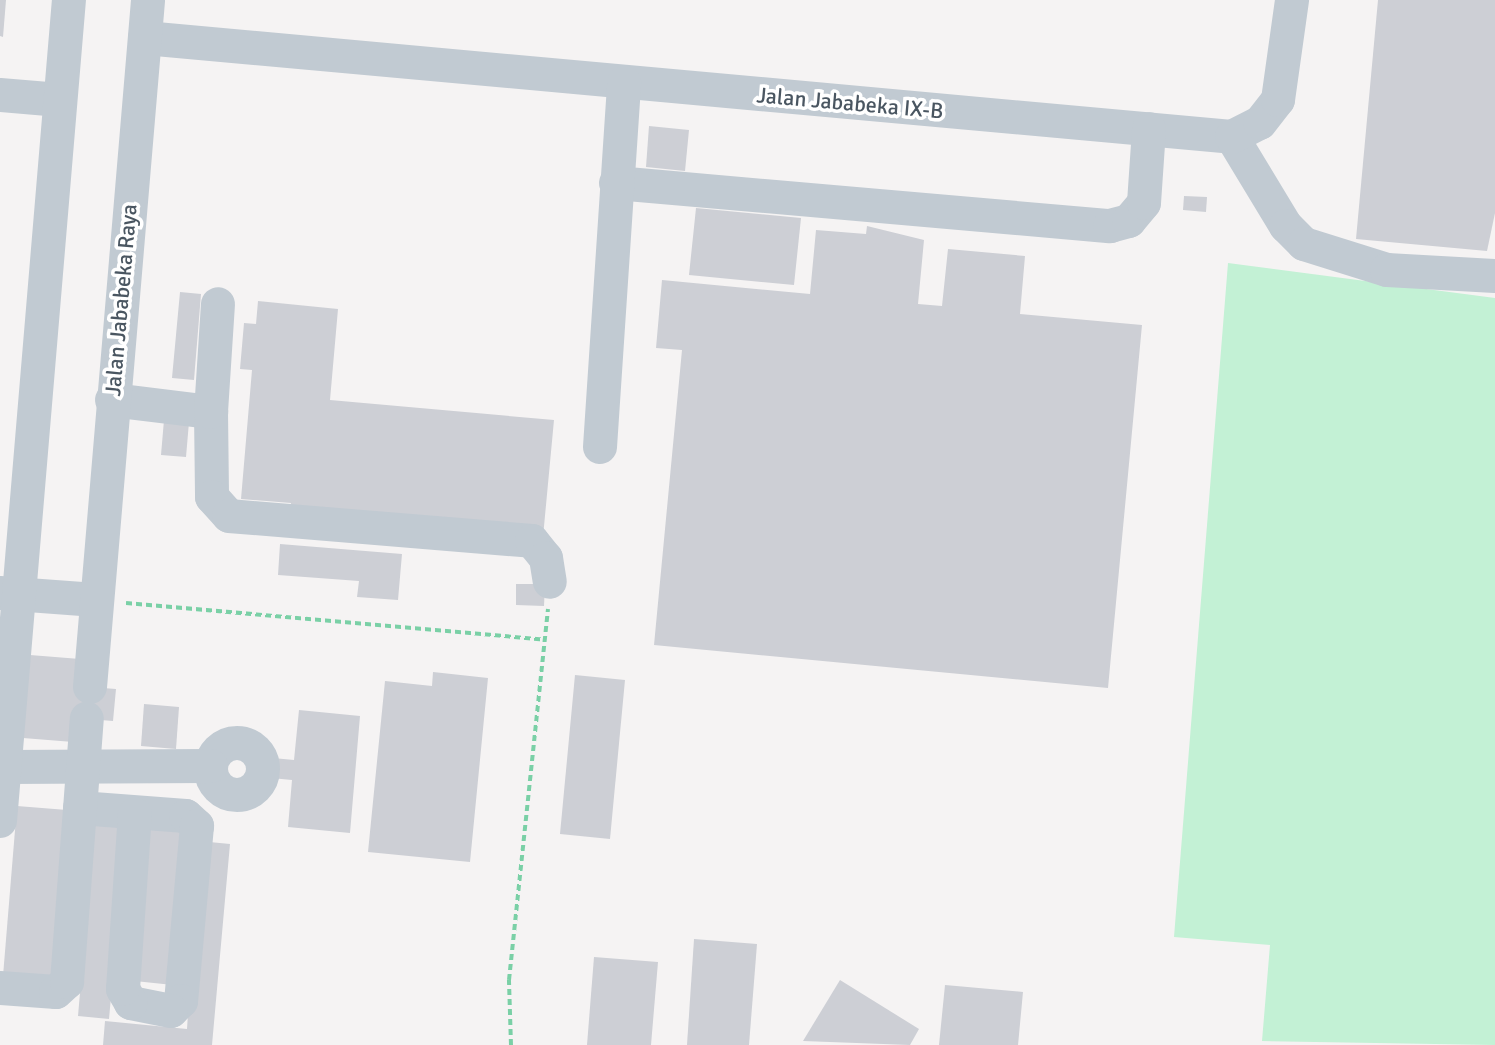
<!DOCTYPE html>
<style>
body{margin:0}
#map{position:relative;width:1495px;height:1045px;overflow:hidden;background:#f5f3f3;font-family:Signika,sans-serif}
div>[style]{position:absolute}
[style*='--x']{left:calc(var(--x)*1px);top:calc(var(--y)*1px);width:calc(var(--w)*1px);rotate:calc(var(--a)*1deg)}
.green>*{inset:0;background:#c3f1d5}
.building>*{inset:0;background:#cdcfd5}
.path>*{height:4px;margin-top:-2px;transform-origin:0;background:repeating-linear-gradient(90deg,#7ad0a6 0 6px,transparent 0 10px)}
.minor>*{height:34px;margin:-17px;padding:0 17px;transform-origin:17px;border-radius:17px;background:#c1cad2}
.minor>.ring{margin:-17px;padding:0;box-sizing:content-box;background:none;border:34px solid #c1cad2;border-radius:50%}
span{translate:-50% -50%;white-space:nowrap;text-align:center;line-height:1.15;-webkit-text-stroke:7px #fff;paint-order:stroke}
.street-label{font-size:22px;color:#4a5661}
</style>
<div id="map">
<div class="green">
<div style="clip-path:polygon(1228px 263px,1495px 298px,1495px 1045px,1262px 1041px,1270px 945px,1174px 937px)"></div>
</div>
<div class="building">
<div style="clip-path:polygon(0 0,6px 0,3px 37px,0 36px)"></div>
<div style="clip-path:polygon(1378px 0,1495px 0,1495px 213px,1487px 251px,1356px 239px)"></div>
<div style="clip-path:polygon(649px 126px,689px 130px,685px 171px,646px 167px)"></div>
<div style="clip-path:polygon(1184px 196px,1207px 197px,1206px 212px,1183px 210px)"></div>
<div style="clip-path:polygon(696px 208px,801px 218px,794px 285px,689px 275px)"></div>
<div style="clip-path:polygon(867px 226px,924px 240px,918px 304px,942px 306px,948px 249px,1025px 256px,1020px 314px,1142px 325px,1108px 688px,654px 645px,682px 350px,656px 348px,662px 280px,810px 294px,816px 230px,866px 234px)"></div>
<div style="clip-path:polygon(180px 292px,201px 294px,194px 380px,172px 378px)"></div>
<div style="clip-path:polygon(258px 301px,338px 309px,330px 400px,554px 420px,543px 537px,290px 514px,291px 503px,241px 499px,252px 370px,240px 369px,244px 323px,256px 324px)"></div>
<div style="clip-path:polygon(164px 420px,189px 422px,186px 457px,161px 455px)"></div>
<div style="clip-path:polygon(280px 544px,402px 554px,398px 600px,357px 597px,359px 581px,278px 575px)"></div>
<div style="clip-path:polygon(516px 584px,545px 584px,544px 606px,516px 605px)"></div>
<div style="clip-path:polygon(30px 655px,80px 659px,77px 686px,116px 689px,113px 721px,75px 718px,73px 742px,23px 738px)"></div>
<div style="clip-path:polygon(433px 672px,488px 678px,470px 862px,368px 852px,385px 681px,432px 686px)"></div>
<div style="clip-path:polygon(575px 675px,625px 680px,610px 839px,560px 834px)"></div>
<div style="clip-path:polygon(144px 704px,179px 707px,176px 749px,141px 746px)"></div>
<div style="clip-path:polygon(299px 710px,360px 716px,350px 833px,288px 827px,292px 780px,271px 778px,273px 758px,294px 760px)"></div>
<div style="clip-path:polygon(17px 806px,67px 810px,53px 980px,3px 976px)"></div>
<div style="clip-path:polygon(95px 819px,127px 821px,109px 1019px,78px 1016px)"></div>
<div style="clip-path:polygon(140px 824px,187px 828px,173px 985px,125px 980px)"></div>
<div style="clip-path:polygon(199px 841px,230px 844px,212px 1045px,103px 1045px,105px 1021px,187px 1029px)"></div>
<div style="clip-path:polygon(694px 939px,757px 944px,749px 1045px,687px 1045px)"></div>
<div style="clip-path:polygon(594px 957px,658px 962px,651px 1045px,587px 1045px)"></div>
<div style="clip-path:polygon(840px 980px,919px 1029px,910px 1045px,803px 1041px)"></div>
<div style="clip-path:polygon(945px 985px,1023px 992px,1018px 1045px,939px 1045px)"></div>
</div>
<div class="path">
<div style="--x:126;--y:603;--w:421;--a:5"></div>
<div style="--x:511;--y:1045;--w:65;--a:-91.8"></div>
<div style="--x:509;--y:980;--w:373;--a:-84"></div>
</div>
<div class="minor">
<div style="--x:145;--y:38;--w:1091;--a:5.2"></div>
<div style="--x:0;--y:95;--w:60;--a:4.8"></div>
<div style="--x:1232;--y:137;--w:104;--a:58.8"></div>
<div style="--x:1286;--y:226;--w:25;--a:45"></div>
<div style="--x:1304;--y:244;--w:87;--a:17.4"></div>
<div style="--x:1387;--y:270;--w:108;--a:3.2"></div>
<div style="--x:1232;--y:137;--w:31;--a:-27"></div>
<div style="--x:1260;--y:123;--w:29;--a:-52"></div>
<div style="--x:1278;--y:100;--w:101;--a:-82"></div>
<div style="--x:616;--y:183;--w:496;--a:5"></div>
<div style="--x:1110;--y:226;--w:20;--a:-15"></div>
<div style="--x:1129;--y:221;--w:23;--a:-50"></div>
<div style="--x:1144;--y:203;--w:74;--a:-86.1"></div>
<div style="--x:112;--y:400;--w:100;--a:6.9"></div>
<div style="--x:211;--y:412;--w:85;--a:89.3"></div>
<div style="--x:212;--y:497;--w:25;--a:48"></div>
<div style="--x:229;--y:516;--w:304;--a:4.7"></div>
<div style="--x:532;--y:541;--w:22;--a:51"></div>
<div style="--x:546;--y:558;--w:24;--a:81"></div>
<div style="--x:211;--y:412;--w:108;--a:-86.3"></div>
<div style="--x:600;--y:447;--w:365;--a:-86.2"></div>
<div style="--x:0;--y:593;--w:96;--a:4.2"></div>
<div style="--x:90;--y:687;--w:689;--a:-85.17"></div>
<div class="ring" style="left:211px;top:743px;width:18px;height:18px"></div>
<div style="--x:4;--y:767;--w:207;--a:-0.3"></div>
<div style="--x:80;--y:808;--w:106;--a:4.3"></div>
<div style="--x:186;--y:816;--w:15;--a:42"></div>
<div style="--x:197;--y:826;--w:176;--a:95.2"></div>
<div style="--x:181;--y:1001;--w:14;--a:135"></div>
<div style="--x:171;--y:1011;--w:41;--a:-168.7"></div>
<div style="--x:131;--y:1003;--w:16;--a:-120"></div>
<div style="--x:123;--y:989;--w:175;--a:-86.1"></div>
<div style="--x:0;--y:821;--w:824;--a:-85.2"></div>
<div style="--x:0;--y:988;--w:56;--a:4.1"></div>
<div style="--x:56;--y:992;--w:15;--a:-42"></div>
<div style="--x:67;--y:982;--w:264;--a:-85.7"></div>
</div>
<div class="street-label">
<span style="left:850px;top:103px;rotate:5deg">Jalan Jababeka IX-B</span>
<span style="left:121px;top:300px;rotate:-85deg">Jalan Jababeka Raya</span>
</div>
</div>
